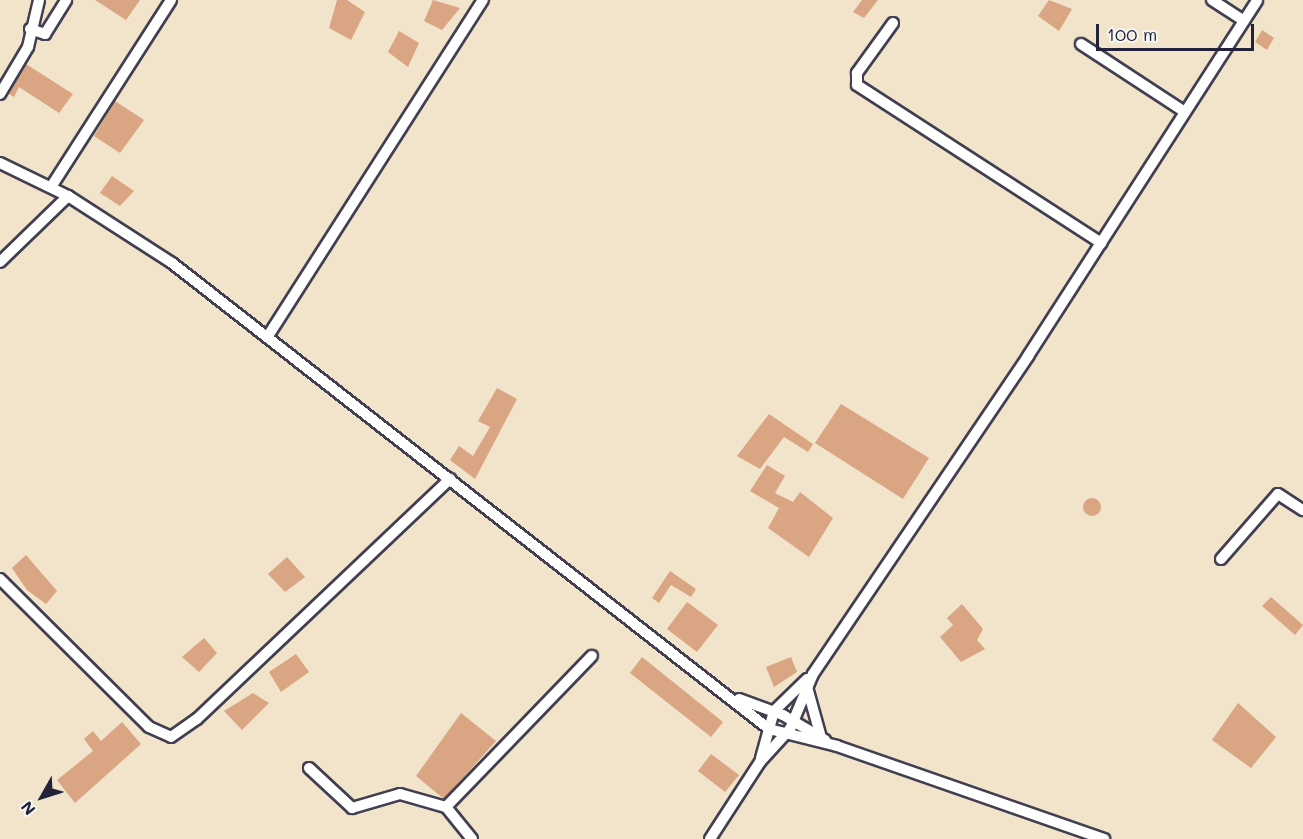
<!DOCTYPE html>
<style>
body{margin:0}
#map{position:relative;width:1303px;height:839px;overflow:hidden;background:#f2e3cb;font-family:Mali,sans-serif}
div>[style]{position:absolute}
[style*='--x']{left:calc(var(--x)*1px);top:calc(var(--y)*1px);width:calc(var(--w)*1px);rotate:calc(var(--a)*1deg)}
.building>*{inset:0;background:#d9a582}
.round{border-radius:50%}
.roads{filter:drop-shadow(2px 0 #413f51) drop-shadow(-2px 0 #413f51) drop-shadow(0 2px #413f51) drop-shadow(0 -2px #413f51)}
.minor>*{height:10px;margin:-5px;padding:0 5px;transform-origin:5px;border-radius:5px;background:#fff}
span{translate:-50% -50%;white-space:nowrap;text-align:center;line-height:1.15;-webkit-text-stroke:4.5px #f6f6f2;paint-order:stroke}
.north{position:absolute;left:12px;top:767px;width:60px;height:60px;-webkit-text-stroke:4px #f6f6f2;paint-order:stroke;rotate:231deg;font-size:16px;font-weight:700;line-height:24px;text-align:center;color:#22223b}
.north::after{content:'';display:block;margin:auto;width:21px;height:27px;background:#22223b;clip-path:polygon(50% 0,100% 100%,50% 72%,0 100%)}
.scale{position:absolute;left:1096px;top:24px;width:158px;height:27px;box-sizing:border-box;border:3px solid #22223b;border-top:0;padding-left:8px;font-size:18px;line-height:21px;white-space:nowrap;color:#22223b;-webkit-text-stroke:4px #f6f6f2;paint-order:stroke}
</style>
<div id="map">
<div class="building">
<div style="clip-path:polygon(95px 0,140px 0,126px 20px)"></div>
<div style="clip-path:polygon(337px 0,347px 0,365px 12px,351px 40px,329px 28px)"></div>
<div style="clip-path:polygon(433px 0,460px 8px,442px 30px,424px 21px)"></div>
<div style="clip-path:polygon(862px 0,878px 0,864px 18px,853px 12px)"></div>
<div style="clip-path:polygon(1049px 0,1072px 9px,1059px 31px,1038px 16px)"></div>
<div style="clip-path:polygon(1262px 30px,1274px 38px,1267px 50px,1255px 42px)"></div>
<div style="clip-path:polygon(399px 31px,419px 43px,408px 67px,388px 52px)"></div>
<div style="clip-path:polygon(26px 64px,73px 94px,59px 113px,19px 87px,14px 97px,9px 94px)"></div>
<div style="clip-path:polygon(115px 101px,144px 120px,120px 153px,94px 136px)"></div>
<div style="clip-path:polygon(112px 176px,134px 191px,120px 206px,100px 193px)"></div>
<div style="clip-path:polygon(497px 388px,517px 399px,475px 479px,450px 460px,459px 446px,473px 456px,490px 427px,478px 421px)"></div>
<div style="clip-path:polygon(841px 404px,929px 458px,903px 499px,815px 443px)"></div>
<div style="clip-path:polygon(769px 414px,813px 444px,808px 452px,784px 437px,760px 469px,737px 456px)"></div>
<div style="clip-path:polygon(767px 465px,785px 476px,775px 493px,793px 502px,800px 492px,833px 518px,809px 557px,768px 528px,779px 508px,750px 491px)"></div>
<div class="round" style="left:1083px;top:498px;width:18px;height:18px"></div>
<div style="clip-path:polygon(26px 555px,57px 591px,46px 604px,27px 590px,12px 568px)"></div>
<div style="clip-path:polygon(287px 557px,305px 577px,285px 592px,268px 574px)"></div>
<div style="clip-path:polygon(670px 571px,696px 589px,691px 597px,671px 585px,659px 603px,652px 598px)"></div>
<div style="clip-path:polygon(1271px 597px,1303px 625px,1295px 635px,1262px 606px)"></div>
<div style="clip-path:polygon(687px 602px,718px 625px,697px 652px,667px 629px)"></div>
<div style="clip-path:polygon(962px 604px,983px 629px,977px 640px,985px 649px,961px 662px,940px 637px,953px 625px,947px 618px)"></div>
<div style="clip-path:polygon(204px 638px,217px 653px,199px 672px,182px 657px)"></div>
<div style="clip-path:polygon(296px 654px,309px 672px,281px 692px,269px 672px)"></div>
<div style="clip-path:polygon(642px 657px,723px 722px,711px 737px,630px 673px)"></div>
<div style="clip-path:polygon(791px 657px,797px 672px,774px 687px,766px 667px)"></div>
<div style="clip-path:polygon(253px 693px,269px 703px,242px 730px,224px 711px)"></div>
<div style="clip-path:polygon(1238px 703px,1276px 737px,1251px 768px,1212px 740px)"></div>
<div style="clip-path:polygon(461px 713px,496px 741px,444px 799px,416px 776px)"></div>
<div style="clip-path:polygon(122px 722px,141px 744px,75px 803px,57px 780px,93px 751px,84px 739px,93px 731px,101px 741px)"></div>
<div style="clip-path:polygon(711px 754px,739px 775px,725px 792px,698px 771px)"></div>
</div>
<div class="roads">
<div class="minor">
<div style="--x:1212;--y:0;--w:38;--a:33"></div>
<div style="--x:893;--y:23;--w:62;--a:125.8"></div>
<div style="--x:857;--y:73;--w:12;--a:90"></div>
<div style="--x:857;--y:85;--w:291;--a:32.9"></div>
<div style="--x:30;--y:29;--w:16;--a:18"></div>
<div style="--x:45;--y:34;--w:40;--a:-58"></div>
<div style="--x:1081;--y:44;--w:124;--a:33.2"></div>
<div style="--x:0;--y:94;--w:55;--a:-59.2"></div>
<div style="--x:28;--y:47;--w:48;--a:-76.8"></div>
<div style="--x:0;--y:163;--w:76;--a:25.9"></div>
<div style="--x:68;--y:196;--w:124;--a:32.8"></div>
<div style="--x:172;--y:263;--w:757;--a:37.97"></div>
<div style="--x:769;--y:729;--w:70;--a:14"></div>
<div style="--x:837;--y:746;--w:283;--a:19.2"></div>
<div style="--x:51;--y:187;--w:222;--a:-57.3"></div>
<div style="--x:0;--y:262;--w:95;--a:-44.1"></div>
<div style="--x:268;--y:336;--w:399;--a:-57.4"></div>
<div style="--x:1221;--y:559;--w:86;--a:-48.8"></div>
<div style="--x:1278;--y:494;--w:30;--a:33"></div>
<div style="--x:0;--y:579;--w:210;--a:44.8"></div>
<div style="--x:149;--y:727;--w:24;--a:24"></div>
<div style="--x:171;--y:737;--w:32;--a:-35"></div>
<div style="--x:197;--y:719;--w:349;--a:-43.5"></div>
<div style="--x:807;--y:687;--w:49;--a:74.5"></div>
<div style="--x:739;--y:699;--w:47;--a:20"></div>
<div style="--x:783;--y:715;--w:49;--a:30.8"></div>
<div style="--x:761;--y:758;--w:49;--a:-74.5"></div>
<div style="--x:774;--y:711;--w:46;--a:-44.1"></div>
<div style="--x:309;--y:768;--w:59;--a:42.9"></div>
<div style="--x:352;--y:808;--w:50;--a:-16.3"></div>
<div style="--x:400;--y:794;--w:48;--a:15.8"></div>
<div style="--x:472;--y:839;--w:41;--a:-129.1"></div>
<div style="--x:446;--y:807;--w:210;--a:-46"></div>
<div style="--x:710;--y:839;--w:92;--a:-57"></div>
<div style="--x:760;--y:762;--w:45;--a:-47.7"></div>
<div style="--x:790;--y:729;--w:60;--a:-67.3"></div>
<div style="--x:813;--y:674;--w:384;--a:-55.9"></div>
<div style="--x:1028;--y:356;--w:423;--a:-57.2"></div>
</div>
</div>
<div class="north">N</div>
<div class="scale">100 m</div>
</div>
